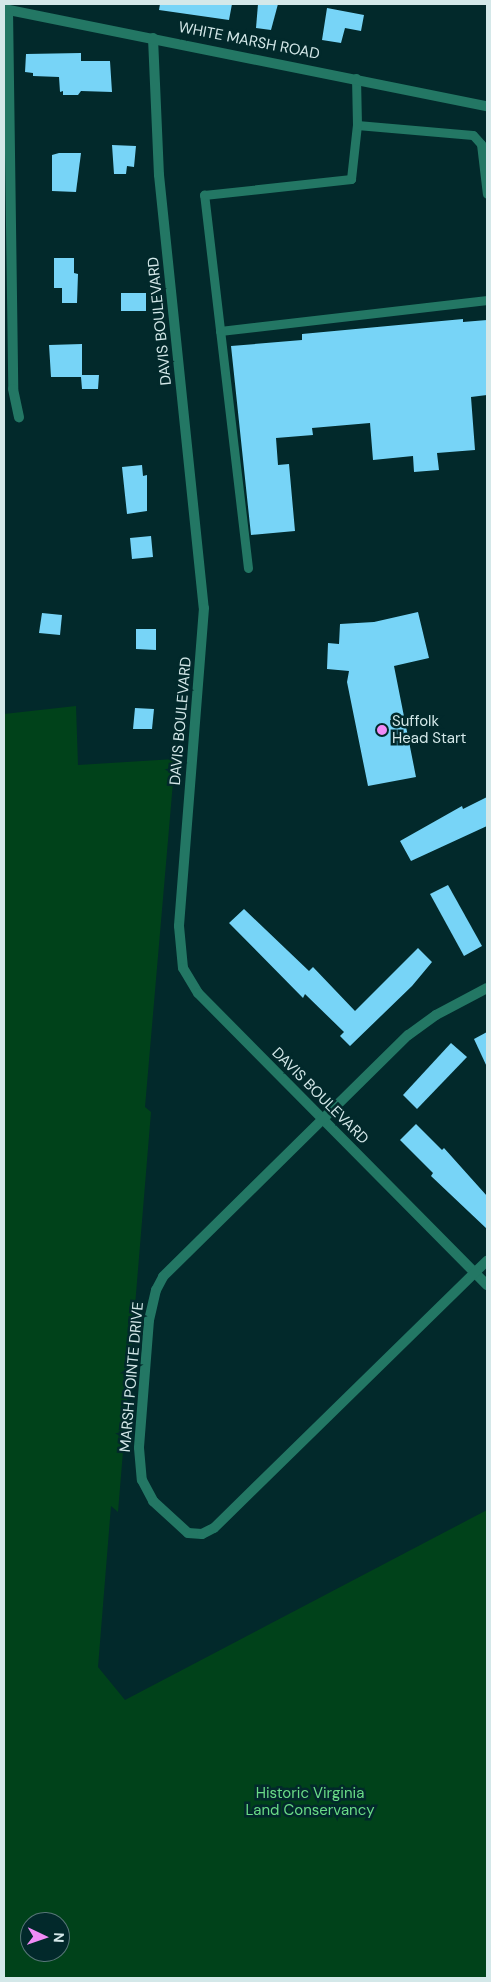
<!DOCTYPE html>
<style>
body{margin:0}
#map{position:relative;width:491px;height:1982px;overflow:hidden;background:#02292b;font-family:"DM Sans",sans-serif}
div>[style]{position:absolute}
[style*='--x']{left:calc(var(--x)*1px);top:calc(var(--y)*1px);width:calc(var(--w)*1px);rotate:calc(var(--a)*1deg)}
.green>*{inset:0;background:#00421a}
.building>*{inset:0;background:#77d4f7}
.service>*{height:9px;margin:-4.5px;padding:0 4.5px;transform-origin:4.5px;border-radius:4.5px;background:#237764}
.minor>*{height:10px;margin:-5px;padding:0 5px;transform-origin:5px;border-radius:5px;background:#237764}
.tertiary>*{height:10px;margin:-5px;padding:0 5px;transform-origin:5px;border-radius:5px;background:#237764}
.dots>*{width:14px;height:14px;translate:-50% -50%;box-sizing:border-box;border:2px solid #02292b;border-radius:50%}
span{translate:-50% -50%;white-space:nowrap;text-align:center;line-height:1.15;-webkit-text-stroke:5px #02292b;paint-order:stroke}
.street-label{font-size:15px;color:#d4e8e9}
.poi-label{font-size:15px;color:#d4e8e9}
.left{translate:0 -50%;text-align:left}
.park-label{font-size:15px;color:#6adb87}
.frame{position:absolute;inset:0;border:5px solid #d4e8e9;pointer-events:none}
.north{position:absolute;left:20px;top:1912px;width:50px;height:50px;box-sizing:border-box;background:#02292b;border:1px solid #567577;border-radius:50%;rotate:93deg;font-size:14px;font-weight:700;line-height:20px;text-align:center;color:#d4e8e9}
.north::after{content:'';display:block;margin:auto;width:18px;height:22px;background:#f08bf6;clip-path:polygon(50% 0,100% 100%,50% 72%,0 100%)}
</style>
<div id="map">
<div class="green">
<div style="clip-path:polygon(evenodd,76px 706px,78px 765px,175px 759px,145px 1107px,151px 1112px,118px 1512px,111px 1506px,98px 1667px,125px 1700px,487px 1510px,487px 1978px,4px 1978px,4px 714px,76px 706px,30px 1922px,60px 1922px,60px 1952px,30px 1952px,30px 1922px)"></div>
</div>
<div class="building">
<div style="clip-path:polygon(160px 4px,232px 4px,229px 20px,159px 10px)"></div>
<div style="clip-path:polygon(258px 4px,278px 4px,271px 30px,256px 28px)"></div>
<div style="clip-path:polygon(327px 8px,364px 15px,361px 31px,345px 28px,341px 43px,322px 40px)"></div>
<div style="clip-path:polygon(81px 53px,81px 61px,110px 61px,112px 92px,81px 91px,78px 95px,63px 95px,63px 91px,60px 92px,59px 77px,33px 76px,33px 73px,25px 72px,26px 54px)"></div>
<div style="clip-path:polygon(112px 145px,136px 146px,134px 167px,127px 166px,126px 174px,114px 174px)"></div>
<div style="clip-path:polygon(59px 153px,81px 153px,76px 192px,52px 191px,52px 155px)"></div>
<div style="clip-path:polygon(54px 258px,74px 258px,74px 273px,78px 274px,77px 303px,62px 303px,62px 288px,54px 288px)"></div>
<div style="clip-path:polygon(121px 293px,146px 293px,146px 311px,121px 311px)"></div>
<div style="clip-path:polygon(463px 319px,463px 322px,487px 320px,487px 395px,471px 397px,475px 450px,437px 453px,439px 470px,414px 472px,413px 456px,373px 460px,370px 423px,312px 428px,313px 435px,276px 438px,278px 465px,289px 464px,295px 531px,251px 535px,231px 346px,302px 340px,302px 334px)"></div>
<div style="clip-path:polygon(82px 344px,82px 375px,99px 375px,98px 389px,82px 389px,81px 377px,51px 377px,49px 345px)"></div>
<div style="clip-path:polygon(142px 465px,143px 476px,147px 475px,147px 511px,127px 514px,122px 467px)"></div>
<div style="clip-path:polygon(151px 536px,153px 557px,132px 559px,130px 538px)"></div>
<div style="clip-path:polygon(418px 612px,429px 658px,394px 666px,416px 777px,368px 786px,347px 682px,349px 671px,327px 669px,328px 643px,339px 644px,340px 624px,374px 622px)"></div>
<div style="clip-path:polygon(42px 613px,62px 615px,60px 635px,39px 633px)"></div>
<div style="clip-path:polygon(136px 629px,156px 629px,156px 650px,136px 649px)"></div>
<div style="clip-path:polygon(135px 708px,154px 709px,152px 729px,133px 729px)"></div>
<div style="clip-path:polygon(487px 797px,487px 826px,411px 861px,400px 841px,462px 806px,463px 809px)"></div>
<div style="clip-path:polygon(448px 885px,482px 946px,464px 956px,430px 894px)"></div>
<div style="clip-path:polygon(244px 909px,309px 971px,313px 967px,355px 1011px,418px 948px,432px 962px,412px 986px,350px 1046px,340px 1036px,344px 1032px,305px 994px,303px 998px,229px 923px)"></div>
<div style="clip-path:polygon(487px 1032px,487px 1067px,474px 1039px)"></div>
<div style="clip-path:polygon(451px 1043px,467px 1057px,417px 1109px,403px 1095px)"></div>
<div style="clip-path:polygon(416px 1124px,442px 1150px,444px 1148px,487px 1196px,487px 1229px,431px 1176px,433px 1173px,400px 1140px)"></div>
</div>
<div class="service">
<div style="--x:357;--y:125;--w:116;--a:4.9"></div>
<div style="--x:473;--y:135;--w:12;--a:48"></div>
<div style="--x:481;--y:144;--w:50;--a:83.2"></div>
<div style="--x:220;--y:331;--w:269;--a:-6.6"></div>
<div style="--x:248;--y:568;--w:376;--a:-96.7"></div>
<div style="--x:204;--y:195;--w:148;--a:-6.2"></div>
<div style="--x:351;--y:179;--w:54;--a:-83.7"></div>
<div style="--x:357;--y:125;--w:47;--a:-91.2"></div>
</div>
<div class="minor">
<div style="--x:8;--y:10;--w:379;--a:89.2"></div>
<div style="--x:13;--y:389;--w:29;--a:78"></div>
<div style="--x:153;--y:38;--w:137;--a:87.5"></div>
<div style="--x:159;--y:175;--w:435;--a:84.1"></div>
<div style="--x:204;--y:608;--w:319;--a:94.5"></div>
<div style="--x:179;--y:926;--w:42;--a:84.6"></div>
<div style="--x:183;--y:968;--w:29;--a:59"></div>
<div style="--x:198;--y:993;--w:411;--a:45.3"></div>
<div style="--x:487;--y:988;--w:58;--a:152.1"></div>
<div style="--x:436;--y:1015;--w:34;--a:144"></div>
<div style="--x:408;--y:1035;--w:344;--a:135.4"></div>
<div style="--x:163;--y:1277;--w:15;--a:118"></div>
<div style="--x:156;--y:1290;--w:31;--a:103"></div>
<div style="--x:149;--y:1320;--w:128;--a:94.5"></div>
<div style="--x:139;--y:1448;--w:32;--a:85"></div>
<div style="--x:142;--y:1480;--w:24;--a:62"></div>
<div style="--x:153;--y:1501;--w:47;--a:42.4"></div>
<div style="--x:188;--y:1533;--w:14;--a:4"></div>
<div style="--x:202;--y:1534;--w:13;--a:-27"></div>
<div style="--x:214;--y:1528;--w:382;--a:-44.4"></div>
</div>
<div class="tertiary">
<div style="--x:4;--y:9;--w:493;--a:11.4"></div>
</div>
<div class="dots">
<div style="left:382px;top:730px;background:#f08bf6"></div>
</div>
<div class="street-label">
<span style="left:249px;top:41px;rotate:11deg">WHITE MARSH ROAD</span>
<span style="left:160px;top:321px;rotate:-96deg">DAVIS BOULEVARD</span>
<span style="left:181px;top:721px;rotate:-85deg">DAVIS BOULEVARD</span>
<span style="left:320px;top:1096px;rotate:45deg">DAVIS BOULEVARD</span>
<span style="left:132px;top:1377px;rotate:-85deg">MARSH POINTE DRIVE</span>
</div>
<div class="poi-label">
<span class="left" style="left:392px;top:730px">Suffolk<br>Head Start</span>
</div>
<div class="park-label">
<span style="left:310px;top:1802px">Historic Virginia<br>Land Conservancy</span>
</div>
<div class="frame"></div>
<div class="north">N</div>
</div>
